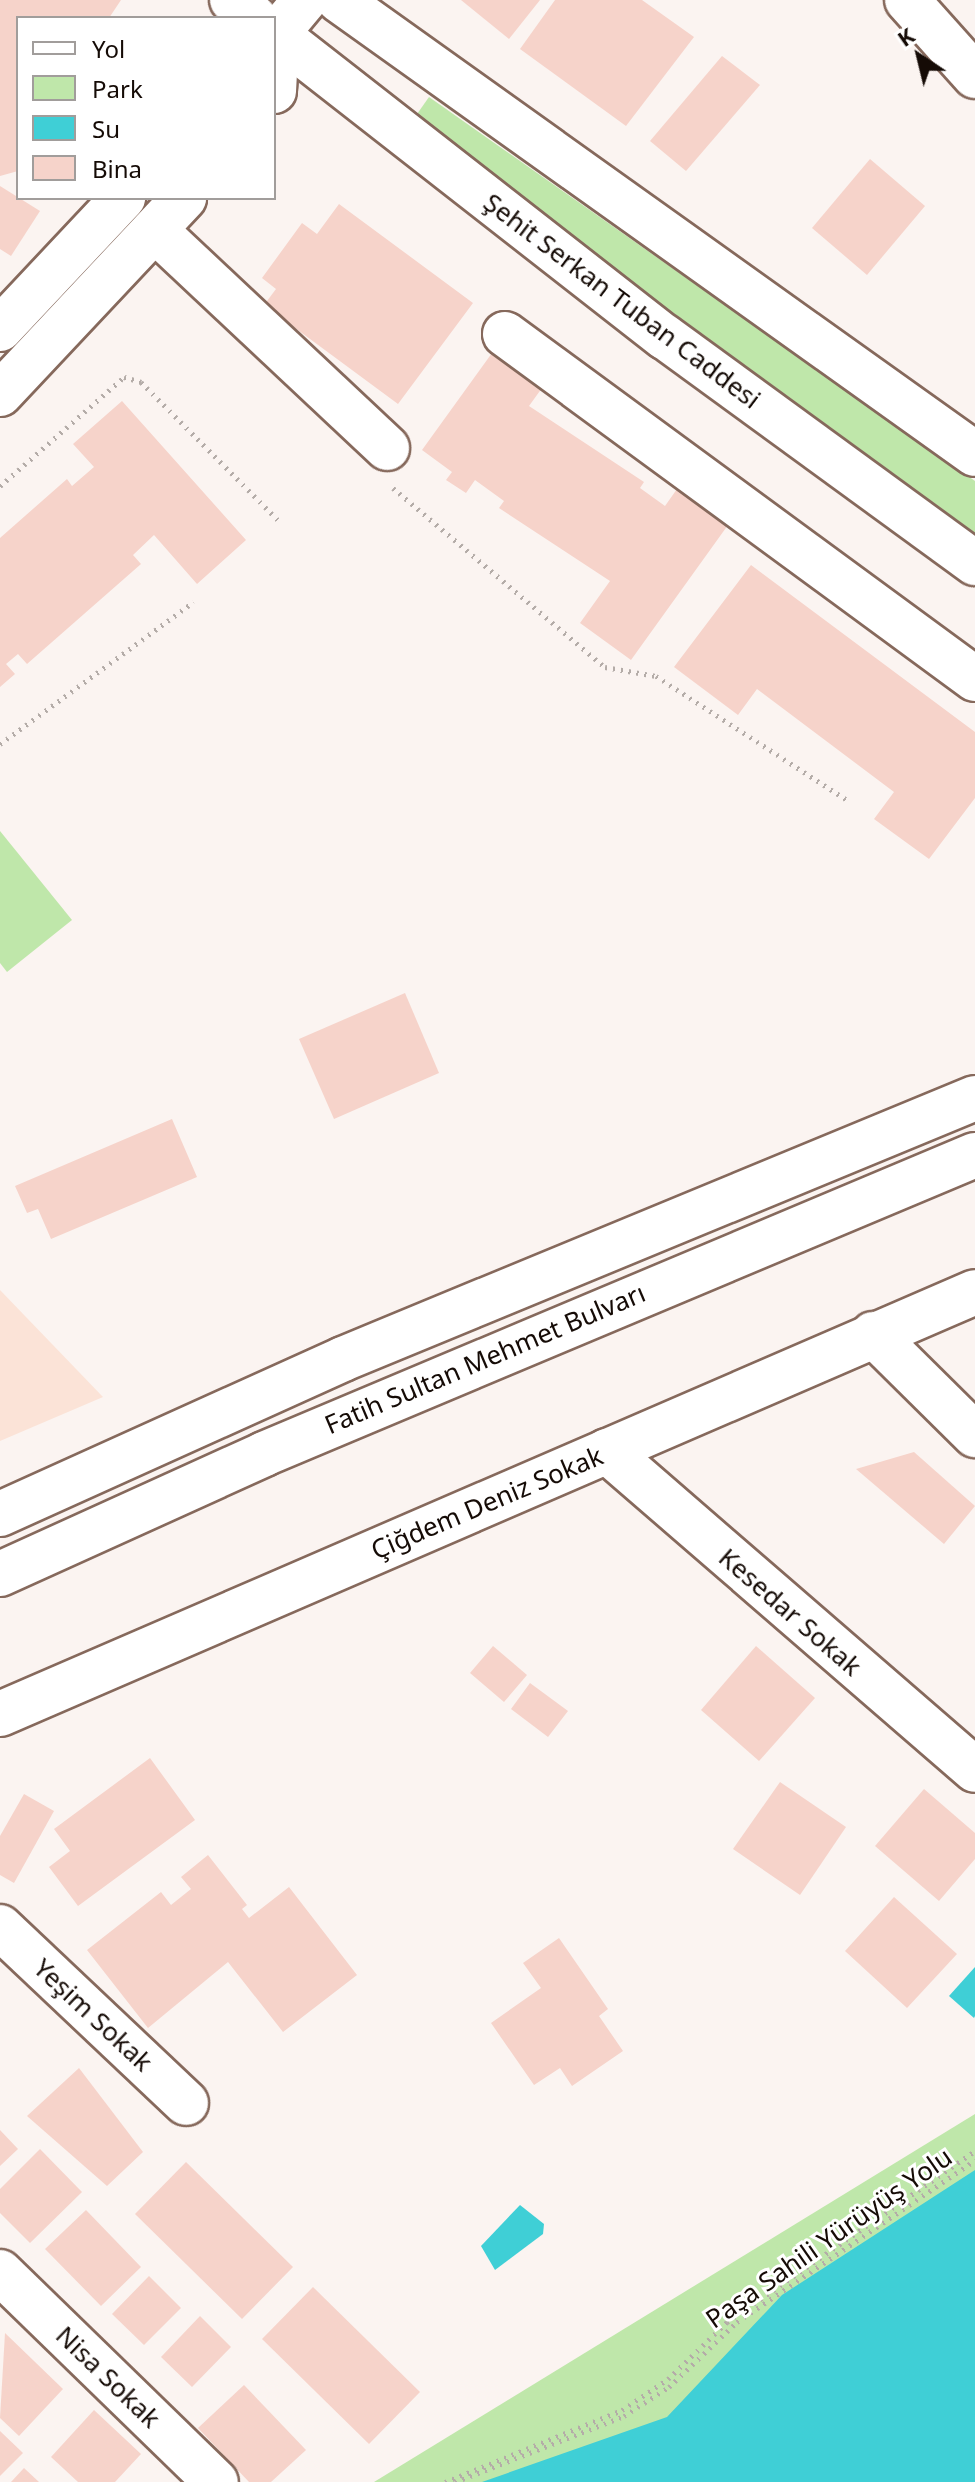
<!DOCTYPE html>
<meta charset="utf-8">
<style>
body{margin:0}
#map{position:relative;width:975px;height:2482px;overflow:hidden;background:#fbf4f1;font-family:"Noto Sans",sans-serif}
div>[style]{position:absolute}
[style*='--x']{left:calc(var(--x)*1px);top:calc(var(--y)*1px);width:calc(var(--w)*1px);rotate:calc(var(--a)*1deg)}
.built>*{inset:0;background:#fbe3d7}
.green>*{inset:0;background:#bfe7aa}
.water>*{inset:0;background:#3fcfd6}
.building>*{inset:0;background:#f6d3ca}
.path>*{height:5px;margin-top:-2.5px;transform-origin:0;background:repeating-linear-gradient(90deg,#b4aca8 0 2px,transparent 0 8px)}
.roads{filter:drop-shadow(2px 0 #86695c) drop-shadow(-2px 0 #86695c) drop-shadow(0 2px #86695c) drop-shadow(0 -2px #86695c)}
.minor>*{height:44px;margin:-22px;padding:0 22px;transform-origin:22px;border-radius:22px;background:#fff}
.major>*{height:44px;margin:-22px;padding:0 22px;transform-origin:22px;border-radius:22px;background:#fff}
span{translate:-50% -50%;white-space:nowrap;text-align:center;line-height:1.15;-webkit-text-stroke:6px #fff;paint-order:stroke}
.street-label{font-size:26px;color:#150b06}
.legend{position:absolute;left:16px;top:16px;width:260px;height:184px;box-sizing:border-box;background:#fff;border:2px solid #a19d9b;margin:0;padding:10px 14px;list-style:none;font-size:24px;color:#150b06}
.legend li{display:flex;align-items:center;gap:16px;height:40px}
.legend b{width:40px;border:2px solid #a19d9b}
.north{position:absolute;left:879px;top:16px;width:80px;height:80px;-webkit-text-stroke:6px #fff;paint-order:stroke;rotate:325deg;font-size:22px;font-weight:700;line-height:32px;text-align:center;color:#150b06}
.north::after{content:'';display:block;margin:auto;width:28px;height:36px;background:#150b06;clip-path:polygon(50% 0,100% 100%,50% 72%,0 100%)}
</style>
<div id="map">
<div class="built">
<div style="clip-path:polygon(0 1290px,103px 1397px,0 1441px)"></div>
</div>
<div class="green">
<div style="clip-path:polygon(429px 97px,975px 481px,975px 543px,410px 124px)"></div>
<div style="clip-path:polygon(0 831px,72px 920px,7px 972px,0 963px)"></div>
<div style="clip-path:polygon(975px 2114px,975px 2264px,555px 2482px,374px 2482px)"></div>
</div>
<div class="water">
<div style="clip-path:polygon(975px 1967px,975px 2016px,974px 2018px,949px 1996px)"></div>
<div style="clip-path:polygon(975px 2170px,975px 2482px,482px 2482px,667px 2417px,782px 2295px)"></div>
<div style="clip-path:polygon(520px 2205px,544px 2224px,543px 2234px,495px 2270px,481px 2246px)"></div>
</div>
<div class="building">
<div style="clip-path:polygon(0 0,121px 0,109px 18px,18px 18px,18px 171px,0 176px)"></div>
<div style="clip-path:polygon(461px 0,540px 0,509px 39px)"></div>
<div style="clip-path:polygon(555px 0,642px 0,694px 37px,626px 126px,520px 49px)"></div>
<div style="clip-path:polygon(722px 56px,760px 85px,686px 171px,650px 141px)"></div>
<div style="clip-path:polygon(870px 159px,925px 206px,867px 275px,812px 228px)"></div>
<div style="clip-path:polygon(0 186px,40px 211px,11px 256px,0 249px)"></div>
<div style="clip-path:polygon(339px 204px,473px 303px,398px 404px,264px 305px,276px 289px,262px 278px,302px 223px,317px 234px)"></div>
<div style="clip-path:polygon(492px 353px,542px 388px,529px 406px,644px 482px,640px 488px,665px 506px,677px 489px,728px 525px,631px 660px,580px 623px,610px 581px,499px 508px,504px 501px,475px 480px,466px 493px,446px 480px,452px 472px,422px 450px)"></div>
<div style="clip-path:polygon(122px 401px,246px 540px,197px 584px,154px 535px,133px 555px,141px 564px,27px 664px,18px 654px,6px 664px,15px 674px,0 687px,0 538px,67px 479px,72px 486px,94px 467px,73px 444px)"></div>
<div style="clip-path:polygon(751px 565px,975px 732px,975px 798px,929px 859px,874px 819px,894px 792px,757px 689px,738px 715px,674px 667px)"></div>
<div style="clip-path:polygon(405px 993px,439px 1073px,334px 1119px,299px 1039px)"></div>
<div style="clip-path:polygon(172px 1119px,197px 1177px,51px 1239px,38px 1209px,27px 1213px,15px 1186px)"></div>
<div style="clip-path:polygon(914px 1452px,975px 1506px,944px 1544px,856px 1469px)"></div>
<div style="clip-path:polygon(493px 1646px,527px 1675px,504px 1702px,470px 1673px)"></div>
<div style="clip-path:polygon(756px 1646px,815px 1698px,759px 1761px,701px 1710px)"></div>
<div style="clip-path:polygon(530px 1683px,568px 1711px,548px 1737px,511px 1709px)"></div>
<div style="clip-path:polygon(150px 1758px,195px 1820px,78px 1906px,49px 1867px,70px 1851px,54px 1829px)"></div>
<div style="clip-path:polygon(780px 1782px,846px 1827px,800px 1895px,733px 1849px)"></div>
<div style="clip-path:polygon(924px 1789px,975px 1833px,975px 1859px,939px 1901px,875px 1846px)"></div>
<div style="clip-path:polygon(24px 1794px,54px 1811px,14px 1883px,0 1875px,0 1836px)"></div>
<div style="clip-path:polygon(208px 1855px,247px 1905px,242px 1909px,249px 1918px,289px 1887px,357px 1975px,283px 2032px,228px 1962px,148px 2028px,87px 1950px,161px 1892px,171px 1905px,191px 1889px,181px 1877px)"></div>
<div style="clip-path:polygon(894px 1897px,957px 1954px,907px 2008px,845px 1951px)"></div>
<div style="clip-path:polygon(559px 1938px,608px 2009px,599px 2016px,623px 2051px,572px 2086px,560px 2068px,534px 2085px,491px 2023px,541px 1988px,523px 1963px)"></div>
<div style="clip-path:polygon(79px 2068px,143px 2152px,107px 2186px,27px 2116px)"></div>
<div style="clip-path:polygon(0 2130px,18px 2149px,0 2166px)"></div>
<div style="clip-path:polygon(40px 2149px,82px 2192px,30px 2243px,0 2213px,0 2189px)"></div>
<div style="clip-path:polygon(186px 2162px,293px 2267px,242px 2319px,135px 2214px)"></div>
<div style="clip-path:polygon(86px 2210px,141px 2267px,101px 2306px,45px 2249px)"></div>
<div style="clip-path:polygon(149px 2276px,181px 2308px,144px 2345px,112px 2314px)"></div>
<div style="clip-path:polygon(313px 2287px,420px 2392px,369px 2444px,262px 2339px)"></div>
<div style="clip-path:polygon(200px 2316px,231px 2347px,192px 2387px,161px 2357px)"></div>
<div style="clip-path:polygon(5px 2333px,63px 2389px,19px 2436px,0 2418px)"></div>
<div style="clip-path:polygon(244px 2385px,306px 2450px,271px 2482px,249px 2482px,198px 2428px)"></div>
<div style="clip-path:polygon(94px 2410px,141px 2454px,115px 2482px,78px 2482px,51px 2457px)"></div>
<div style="clip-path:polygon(0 2431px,23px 2453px,0 2476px)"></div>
<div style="clip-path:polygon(24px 2468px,39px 2482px,11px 2482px)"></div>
</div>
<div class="path">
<div style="--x:0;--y:486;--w:165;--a:-41.3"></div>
<div style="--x:124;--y:377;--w:18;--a:16"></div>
<div style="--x:141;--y:382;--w:194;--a:45.2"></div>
<div style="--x:393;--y:488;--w:277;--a:40.2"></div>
<div style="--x:605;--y:667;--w:52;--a:10"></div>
<div style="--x:656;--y:676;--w:228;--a:33"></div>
<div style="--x:0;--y:744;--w:240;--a:-36.3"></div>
<div style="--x:445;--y:2482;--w:191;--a:-22.1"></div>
<div style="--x:622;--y:2410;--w:55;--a:-34"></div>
<div style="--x:668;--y:2379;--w:82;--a:-44"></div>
<div style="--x:727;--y:2322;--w:301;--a:-34.6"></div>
<div style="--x:455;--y:2482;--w:181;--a:-21.3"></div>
<div style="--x:624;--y:2416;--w:54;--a:-32.8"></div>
<div style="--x:669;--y:2387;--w:94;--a:-43.7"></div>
<div style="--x:737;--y:2322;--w:288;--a:-34.2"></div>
</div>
<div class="roads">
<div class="minor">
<div style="--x:907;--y:0;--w:102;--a:48.2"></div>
<div style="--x:156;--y:231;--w:317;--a:43.2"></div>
<div style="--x:505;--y:334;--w:583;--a:36.28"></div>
<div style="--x:873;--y:1334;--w:144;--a:44.7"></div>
<div style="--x:607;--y:1451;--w:487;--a:40.9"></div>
<div style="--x:0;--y:1714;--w:1062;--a:-23.4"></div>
<div style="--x:0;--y:1927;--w:256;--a:43.4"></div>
<div style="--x:0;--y:2272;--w:301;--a:44.2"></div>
</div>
<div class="major">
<div style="--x:232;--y:0;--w:29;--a:38"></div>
<div style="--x:339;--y:0;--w:781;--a:35.52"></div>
<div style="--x:274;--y:32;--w:496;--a:38"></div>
<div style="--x:665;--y:337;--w:384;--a:36.1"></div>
<div style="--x:274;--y:37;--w:48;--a:-50"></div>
<div style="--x:274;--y:91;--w:57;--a:-87"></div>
<div style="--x:0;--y:329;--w:180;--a:-46.8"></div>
<div style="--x:0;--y:394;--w:269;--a:-46.8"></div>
<div style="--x:0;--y:1514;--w:376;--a:-24.3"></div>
<div style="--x:343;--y:1359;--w:684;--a:-22.44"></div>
<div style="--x:0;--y:1574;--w:290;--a:-24.4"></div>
<div style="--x:264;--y:1454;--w:771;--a:-22.81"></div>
</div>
</div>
<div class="street-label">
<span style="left:622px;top:301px;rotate:37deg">Şehit Serkan Tuban Caddesi</span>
<span style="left:485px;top:1359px;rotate:-23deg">Fatih Sultan Mehmet Bulvarı</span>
<span style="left:487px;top:1503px;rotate:-23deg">Çiğdem Deniz Sokak</span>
<span style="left:790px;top:1612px;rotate:41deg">Kesedar Sokak</span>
<span style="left:93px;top:2015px;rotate:43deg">Yeşim Sokak</span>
<span style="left:829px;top:2238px;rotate:-35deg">Paşa Sahili Yürüyüş Yolu</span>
<span style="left:108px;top:2377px;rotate:44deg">Nisa Sokak</span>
</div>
<ul class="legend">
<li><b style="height:10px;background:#fff"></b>Yol</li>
<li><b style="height:22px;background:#bfe7aa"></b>Park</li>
<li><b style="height:22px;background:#3fcfd6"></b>Su</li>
<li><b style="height:22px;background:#f6d3ca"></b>Bina</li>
</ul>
<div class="north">K</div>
</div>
